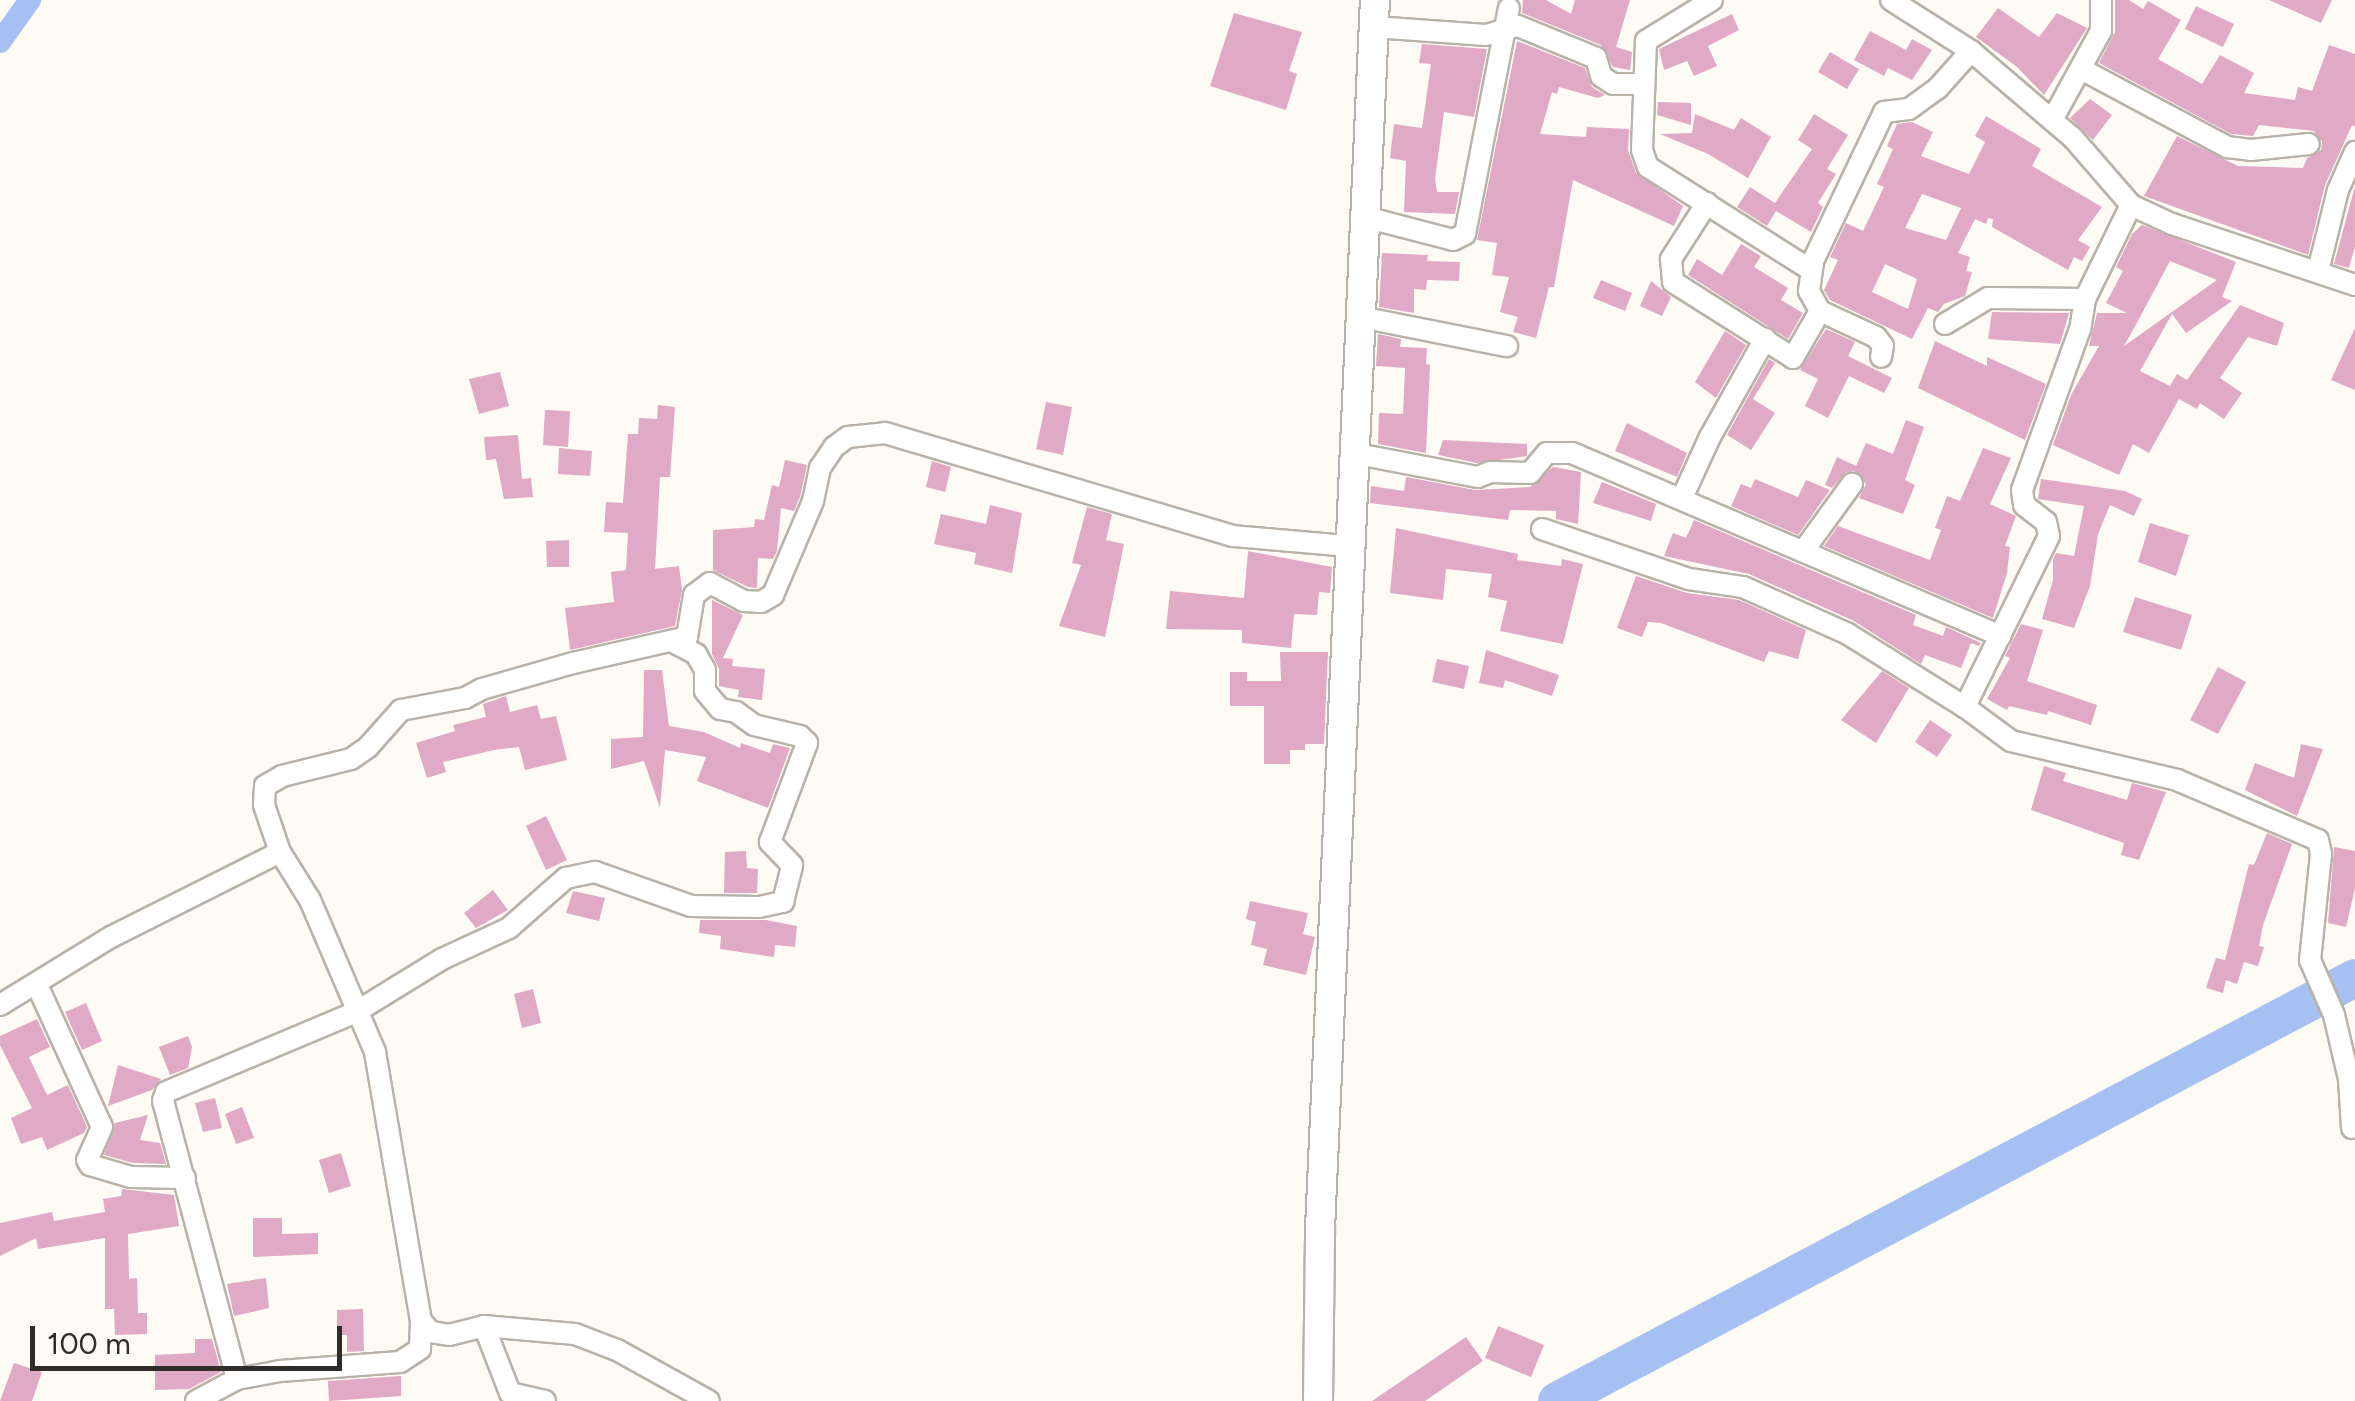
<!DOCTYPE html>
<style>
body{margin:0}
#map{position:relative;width:2355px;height:1401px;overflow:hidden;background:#fefaf4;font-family:Figtree,sans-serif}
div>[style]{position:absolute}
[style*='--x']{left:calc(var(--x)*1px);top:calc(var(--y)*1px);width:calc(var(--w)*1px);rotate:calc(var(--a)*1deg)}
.canal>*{height:22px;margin:-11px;padding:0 11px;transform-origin:11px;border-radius:11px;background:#a6c0f1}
.river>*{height:38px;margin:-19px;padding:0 19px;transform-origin:19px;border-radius:19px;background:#a6c0f1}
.building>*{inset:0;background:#e0a9c6}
.roads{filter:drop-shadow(2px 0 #b9b2a9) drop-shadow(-2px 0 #b9b2a9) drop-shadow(0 2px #b9b2a9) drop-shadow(0 -2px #b9b2a9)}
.street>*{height:20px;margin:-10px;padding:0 10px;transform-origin:10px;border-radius:10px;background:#fff}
.secondary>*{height:28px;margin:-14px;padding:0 14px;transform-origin:14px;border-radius:14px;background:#fff}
span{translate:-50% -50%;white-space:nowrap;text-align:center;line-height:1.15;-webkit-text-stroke:8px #fefaf4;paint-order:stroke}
.scale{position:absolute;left:30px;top:1326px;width:312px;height:45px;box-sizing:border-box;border:5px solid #2f2c29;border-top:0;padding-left:12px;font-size:30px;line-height:35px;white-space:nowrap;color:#2f2c29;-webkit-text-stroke:8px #fefaf4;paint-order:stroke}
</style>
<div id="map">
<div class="canal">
<div style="--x:0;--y:42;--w:52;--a:-54.5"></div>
</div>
<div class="river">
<div style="--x:1557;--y:1401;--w:903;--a:-27.93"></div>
</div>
<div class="building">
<div style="clip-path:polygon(1523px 0,1546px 0,1571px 14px,1575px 0,1630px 0,1616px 47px,1632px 52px,1630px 70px,1613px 67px,1601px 45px,1522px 13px)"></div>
<div style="clip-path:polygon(2115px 0,2129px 0,2143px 9px,2148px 1px,2181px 20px,2158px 59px,2202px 84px,2220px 55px,2254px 73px,2244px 93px,2295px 100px,2298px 87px,2312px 91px,2329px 45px,2355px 54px,2355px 127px,2352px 125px,2325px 185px,2308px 255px,2144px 196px,2177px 136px,2238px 166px,2303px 168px,2307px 158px,2321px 150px,2322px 142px,2314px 131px,2259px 125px,2253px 136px,2231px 134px,2099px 63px,2115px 32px)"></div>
<div style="clip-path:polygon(2269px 0,2332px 0,2321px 23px)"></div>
<div style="clip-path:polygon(2196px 6px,2234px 24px,2223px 47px,2185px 29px)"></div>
<div style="clip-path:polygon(1998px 8px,2039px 37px,2057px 13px,2087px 28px,2044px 95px,2017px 67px,1976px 37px)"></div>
<div style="clip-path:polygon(1234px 13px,1302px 32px,1289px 71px,1297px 74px,1286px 110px,1210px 86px)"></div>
<div style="clip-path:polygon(1732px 14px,1739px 30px,1708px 46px,1717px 66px,1694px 76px,1687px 61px,1664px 70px,1659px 49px)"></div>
<div style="clip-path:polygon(1870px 31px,1906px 50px,1912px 39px,1932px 50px,1912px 80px,1888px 68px,1884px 76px,1854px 60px)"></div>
<div style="clip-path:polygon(1517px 41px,1585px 68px,1592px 87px,1605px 95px,1598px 98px,1559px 87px,1557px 94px,1552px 92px,1540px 134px,1586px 137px,1587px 127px,1629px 129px,1628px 150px,1636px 173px,1683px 206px,1674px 226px,1573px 180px,1554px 287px,1549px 287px,1536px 338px,1513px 332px,1518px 317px,1500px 312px,1509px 277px,1492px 275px,1497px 243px,1477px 240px)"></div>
<div style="clip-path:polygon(1422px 44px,1487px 49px,1474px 117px,1444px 112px,1435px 179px,1437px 192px,1459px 192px,1455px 214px,1404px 212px,1406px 161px,1390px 158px,1394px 124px,1422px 128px,1431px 64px,1419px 63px)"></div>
<div style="clip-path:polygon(1830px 52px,1859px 69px,1847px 89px,1818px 72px)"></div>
<div style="clip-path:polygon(2090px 99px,2112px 115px,2093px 140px,2070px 118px)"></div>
<div style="clip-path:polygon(1658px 102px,1691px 103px,1691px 125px,1657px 115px)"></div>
<div style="clip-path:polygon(1695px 114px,1734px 130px,1741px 118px,1771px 137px,1748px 178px,1708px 154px,1660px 134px,1692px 133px)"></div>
<div style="clip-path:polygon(1814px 114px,1848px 135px,1827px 169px,1836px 174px,1818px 203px,1823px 207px,1811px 232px,1776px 211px,1767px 226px,1737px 207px,1750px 187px,1775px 203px,1812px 149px,1798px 140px)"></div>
<div style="clip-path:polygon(evenodd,1986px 116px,2041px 149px,2032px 166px,2102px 207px,2078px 240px,2090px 247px,2082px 261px,2074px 257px,2068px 270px,1992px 227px,1993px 219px,1988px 218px,1986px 224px,1975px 219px,1958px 253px,1970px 257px,1966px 271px,1972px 272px,1965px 296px,1944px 304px,1938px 312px,1928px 308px,1912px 339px,1830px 300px,1824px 290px,1838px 260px,1830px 257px,1846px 223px,1863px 231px,1884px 187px,1877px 184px,1893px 149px,1887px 146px,1897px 124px,1912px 122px,1933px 132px,1921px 156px,1969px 174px,1985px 142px,1975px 136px,1986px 116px,1922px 194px,1961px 208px,1946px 240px,1905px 228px,1922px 194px,1986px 116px,1885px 264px,1917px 279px,1908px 309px,1872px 292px,1885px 264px)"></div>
<div style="clip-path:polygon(2355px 186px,2355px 246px,2349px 268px,2334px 264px)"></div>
<div style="clip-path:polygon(evenodd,2142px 225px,2236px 262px,2222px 297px,2232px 301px,2186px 333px,2172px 314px,2140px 371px,2170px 386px,2177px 374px,2187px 380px,2240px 305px,2284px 323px,2277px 346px,2248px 337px,2220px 378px,2242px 393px,2224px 419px,2200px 403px,2197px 409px,2179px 399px,2149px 453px,2133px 444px,2119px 475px,2053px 445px,2071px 395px,2099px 346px,2089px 346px,2097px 313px,2127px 313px,2106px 303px,2123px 271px,2116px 267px,2132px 234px,2142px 225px,2170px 261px,2217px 280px,2124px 346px,2139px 319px,2170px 261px)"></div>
<div style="clip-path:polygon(1741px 244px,1761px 256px,1754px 267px,1788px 288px,1781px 300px,1803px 313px,1788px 339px,1688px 275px,1697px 259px,1722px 275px)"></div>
<div style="clip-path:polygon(1382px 253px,1428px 255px,1427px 261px,1460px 262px,1459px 281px,1427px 280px,1426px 290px,1414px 289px,1414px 313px,1379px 307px)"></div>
<div style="clip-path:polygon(1601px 280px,1632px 293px,1625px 311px,1593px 298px)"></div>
<div style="clip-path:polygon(1651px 281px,1671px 297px,1662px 316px,1640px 306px)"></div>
<div style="clip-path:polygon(1992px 312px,2069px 313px,2060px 344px,1988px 339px)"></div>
<div style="clip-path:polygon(2355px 328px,2355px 390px,2331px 380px)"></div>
<div style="clip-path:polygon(1826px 329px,1855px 342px,1848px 356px,1892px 378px,1884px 393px,1849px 376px,1828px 418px,1805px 406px,1818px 379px,1800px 370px)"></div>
<div style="clip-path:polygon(1725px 331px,1746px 345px,1716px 398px,1695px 382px)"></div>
<div style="clip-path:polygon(1378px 334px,1401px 339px,1400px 347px,1427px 348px,1426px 364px,1430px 365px,1426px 453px,1378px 444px,1379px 413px,1403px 414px,1405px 368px,1376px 366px)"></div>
<div style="clip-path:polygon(1935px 341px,1987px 366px,1987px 357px,2046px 384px,2025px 440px,1918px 388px)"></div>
<div style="clip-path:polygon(1769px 359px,1775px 363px,1753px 399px,1775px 413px,1751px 450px,1727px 435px)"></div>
<div style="clip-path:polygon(500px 372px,509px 406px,479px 414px,469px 379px)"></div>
<div style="clip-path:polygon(1046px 402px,1072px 407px,1063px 455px,1036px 449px)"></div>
<div style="clip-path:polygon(658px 405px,675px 407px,670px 477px,660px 477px,655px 569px,679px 566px,682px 590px,675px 626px,570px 650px,565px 608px,614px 602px,611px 572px,626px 570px,628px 533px,604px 532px,606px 502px,623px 503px,628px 434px,638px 434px,639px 418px,657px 419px)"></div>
<div style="clip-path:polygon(545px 410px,570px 411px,568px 447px,543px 445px)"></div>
<div style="clip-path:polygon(1906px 420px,1924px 427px,1905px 480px,1915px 485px,1903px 514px,1859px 498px,1866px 484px,1854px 471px,1846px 472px,1832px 488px,1825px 485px,1837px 457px,1856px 466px,1866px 443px,1893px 454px)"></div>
<div style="clip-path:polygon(1627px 423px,1687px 453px,1677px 477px,1615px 451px)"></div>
<div style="clip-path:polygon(518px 435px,522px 479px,531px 478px,533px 497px,504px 499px,496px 459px,486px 460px,484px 437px)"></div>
<div style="clip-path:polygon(1443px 440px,1527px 444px,1527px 456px,1477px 463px,1438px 455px)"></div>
<div style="clip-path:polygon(559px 448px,592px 451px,590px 476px,558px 474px)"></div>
<div style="clip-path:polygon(1983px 448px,2011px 458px,1990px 504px,2016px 516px,2005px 546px,2010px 547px,2007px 573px,1993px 618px,1824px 546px,1838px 526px,1930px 560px,1941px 530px,1935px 528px,1947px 496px,1960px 501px)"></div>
<div style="clip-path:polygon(785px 460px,807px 465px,800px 497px,794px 511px,781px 508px,777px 551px,773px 559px,758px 558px,757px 588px,748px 587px,713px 570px,713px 530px,754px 527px,755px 519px,764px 520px,772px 485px,779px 487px)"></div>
<div style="clip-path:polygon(932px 461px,951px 467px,945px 492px,926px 487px)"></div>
<div style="clip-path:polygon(1553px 467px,1581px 472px,1578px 524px,1556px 519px,1556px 511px,1510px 510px,1508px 520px,1370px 503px,1371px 486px,1404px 491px,1406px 477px,1475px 490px,1530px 487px)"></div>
<div style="clip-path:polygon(1755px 479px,1798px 497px,1806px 480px,1830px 490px,1798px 535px,1731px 506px,1741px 484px,1751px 488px)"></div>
<div style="clip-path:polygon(2041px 479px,2125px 491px,2142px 499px,2134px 516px,2110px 505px,2098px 534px,2090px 586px,2074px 628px,2042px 619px,2053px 580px,2053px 559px,2056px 553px,2074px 556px,2084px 506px,2038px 499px)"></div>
<div style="clip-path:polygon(1602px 482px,1656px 504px,1651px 521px,1593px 503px)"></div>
<div style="clip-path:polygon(990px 505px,1022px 513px,1012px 573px,974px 564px,976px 553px,934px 544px,941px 514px,986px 524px)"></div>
<div style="clip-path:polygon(1087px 507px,1112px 514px,1106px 540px,1124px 544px,1105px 637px,1059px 626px,1081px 565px,1072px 563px)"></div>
<div style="clip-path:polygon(1694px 520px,1916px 615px,1913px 625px,1943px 636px,1946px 627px,1981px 643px,1979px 646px,1971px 643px,1961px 668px,1925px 655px,1921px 664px,1854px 621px,1749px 574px,1664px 556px,1673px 533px,1686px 538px)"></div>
<div style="clip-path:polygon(2150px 523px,2189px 535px,2176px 576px,2138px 562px)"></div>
<div style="clip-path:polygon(1396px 528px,1518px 554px,1517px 560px,1561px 566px,1562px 559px,1583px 564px,1563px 644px,1500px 631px,1507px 601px,1488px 597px,1492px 574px,1446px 569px,1443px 600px,1390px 593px)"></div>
<div style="clip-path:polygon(569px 540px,569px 567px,547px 567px,546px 541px)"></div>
<div style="clip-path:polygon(1248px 551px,1332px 567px,1330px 593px,1319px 592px,1317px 615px,1294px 614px,1291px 648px,1242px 643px,1242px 630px,1166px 629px,1170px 591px,1244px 598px)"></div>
<div style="clip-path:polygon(1636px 576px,1687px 593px,1739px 600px,1806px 630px,1798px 659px,1769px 651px,1764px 662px,1661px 623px,1648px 622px,1642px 637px,1617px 628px)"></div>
<div style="clip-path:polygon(2135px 597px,2192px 615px,2181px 650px,2123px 632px)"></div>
<div style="clip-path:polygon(712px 600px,743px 615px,723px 658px,733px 659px,732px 666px,765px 669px,762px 700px,738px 697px,739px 690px,719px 686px,719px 669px,712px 654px)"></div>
<div style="clip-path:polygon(2021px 624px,2043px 630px,2027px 681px,2097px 705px,2091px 725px,2048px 711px,2047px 715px,2009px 706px,2007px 710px,1987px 699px,2010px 658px,2005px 656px)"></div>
<div style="clip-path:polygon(1486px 650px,1559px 675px,1552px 696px,1505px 680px,1503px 688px,1479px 683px)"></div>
<div style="clip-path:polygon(1280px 652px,1328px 652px,1324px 744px,1305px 744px,1305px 750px,1290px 750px,1290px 764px,1264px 764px,1264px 706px,1230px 706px,1230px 672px,1247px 672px,1247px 681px,1281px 681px)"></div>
<div style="clip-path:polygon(1437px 659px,1469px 666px,1464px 689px,1432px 682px)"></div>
<div style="clip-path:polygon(2218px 667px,2246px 682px,2218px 734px,2190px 720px)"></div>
<div style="clip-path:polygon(644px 670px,662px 670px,669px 726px,704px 732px,740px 748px,741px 743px,770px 753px,773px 744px,790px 748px,768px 808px,697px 781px,706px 757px,665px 750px,660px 808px,644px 761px,611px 769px,611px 739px,643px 737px)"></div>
<div style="clip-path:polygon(1882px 671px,1909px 688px,1876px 743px,1841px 720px)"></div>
<div style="clip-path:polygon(506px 696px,510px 712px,537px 705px,541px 719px,556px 716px,567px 760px,525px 770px,519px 747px,494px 750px,443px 762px,446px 772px,427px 778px,416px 743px,455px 731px,453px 725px,486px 717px,483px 704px)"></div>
<div style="clip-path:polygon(1930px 720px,1952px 735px,1937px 757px,1915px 742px)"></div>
<div style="clip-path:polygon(2301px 744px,2323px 749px,2297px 816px,2245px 790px,2255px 763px,2294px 778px)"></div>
<div style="clip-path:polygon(2044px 766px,2066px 773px,2063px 781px,2127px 800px,2132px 783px,2166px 792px,2139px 860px,2121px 855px,2124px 843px,2031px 810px)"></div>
<div style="clip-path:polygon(546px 816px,567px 860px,546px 870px,526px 826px)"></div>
<div style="clip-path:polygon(2267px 833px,2292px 844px,2263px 925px,2259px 946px,2264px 947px,2258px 966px,2244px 962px,2237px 984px,2226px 980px,2223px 993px,2206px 988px,2216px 958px,2225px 960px,2249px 864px,2254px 865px)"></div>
<div style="clip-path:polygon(2334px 847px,2355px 851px,2355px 888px,2346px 927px,2328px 923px)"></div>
<div style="clip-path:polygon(746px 851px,747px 868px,758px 869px,757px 893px,724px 893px,725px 852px)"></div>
<div style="clip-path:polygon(493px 890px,508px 910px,476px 928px,464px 913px)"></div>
<div style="clip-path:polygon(573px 891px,605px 898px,599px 921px,566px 913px)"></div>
<div style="clip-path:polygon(1250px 901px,1308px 913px,1303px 934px,1315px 937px,1306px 975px,1263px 965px,1267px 949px,1251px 945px,1256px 922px,1246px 919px)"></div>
<div style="clip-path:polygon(700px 920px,766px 920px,797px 926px,795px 947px,775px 945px,774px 957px,720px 949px,721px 936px,699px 933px)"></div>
<div style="clip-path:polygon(533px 989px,541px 1023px,522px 1028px,514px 994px)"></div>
<div style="clip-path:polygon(86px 1003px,102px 1041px,82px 1050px,65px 1012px)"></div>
<div style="clip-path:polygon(37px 1019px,50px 1047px,29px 1057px,47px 1095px,68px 1085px,87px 1127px,84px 1133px,47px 1150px,42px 1137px,21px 1144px,11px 1118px,32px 1108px,0 1045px,0 1036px)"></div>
<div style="clip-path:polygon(188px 1036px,192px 1047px,188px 1068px,170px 1075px,159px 1047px)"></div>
<div style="clip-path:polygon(118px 1065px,161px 1079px,152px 1090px,108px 1106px)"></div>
<div style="clip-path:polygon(215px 1098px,222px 1128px,203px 1132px,195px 1103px)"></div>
<div style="clip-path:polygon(242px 1107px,254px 1138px,236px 1144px,225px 1114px)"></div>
<div style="clip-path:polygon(148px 1115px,140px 1140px,160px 1143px,166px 1164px,133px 1163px,104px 1155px,115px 1123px)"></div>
<div style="clip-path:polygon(341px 1153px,351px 1186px,329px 1193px,319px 1160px)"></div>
<div style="clip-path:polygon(122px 1189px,174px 1195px,179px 1226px,128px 1234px,129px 1279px,137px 1278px,138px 1313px,147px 1313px,147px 1334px,115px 1335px,114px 1309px,105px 1309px,105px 1238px,38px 1249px,36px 1238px,0 1256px,0 1223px,52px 1212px,54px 1221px,105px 1212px,103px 1199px,121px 1196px)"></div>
<div style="clip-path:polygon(253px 1218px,282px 1218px,282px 1234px,318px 1233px,318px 1254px,253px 1257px)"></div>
<div style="clip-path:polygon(266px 1278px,269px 1308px,234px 1316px,227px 1284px)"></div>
<div style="clip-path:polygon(363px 1309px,364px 1351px,347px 1352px,347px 1335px,337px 1335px,337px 1310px)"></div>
<div style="clip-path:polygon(1498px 1326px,1544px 1345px,1531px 1377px,1485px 1358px)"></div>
<div style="clip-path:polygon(1466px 1337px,1483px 1361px,1425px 1401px,1372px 1401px)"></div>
<div style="clip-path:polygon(195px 1339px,212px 1339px,221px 1372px,189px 1389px,155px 1390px,155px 1355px,195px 1353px)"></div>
<div style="clip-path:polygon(14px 1363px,42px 1372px,32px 1401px,0 1401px)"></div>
<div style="clip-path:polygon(401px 1376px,401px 1396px,329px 1401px,328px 1381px)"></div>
</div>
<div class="roads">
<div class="street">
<div style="--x:1712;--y:0;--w:78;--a:148.2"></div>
<div style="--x:1646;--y:41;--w:109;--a:92.1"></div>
<div style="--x:1642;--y:150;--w:18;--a:71"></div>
<div style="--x:1648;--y:167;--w:193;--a:32.3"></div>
<div style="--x:1891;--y:0;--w:95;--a:32.5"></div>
<div style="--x:1971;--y:51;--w:134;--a:40.5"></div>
<div style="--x:2073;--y:138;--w:89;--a:49.1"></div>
<div style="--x:2131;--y:205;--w:45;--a:24.9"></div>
<div style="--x:2172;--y:224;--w:193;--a:18.4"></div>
<div style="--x:1374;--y:27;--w:112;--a:4.1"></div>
<div style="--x:1486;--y:35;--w:33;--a:-16"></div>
<div style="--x:1518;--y:26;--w:84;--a:22.3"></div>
<div style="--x:1596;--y:58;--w:19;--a:74"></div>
<div style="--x:1601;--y:76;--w:14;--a:34"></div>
<div style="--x:1613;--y:84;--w:30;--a:0"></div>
<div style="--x:2081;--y:69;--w:166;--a:28.1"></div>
<div style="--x:2227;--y:147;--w:24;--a:7"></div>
<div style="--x:2251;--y:150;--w:58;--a:-5.9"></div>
<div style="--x:2052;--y:120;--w:102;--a:-61.2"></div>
<div style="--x:2101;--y:31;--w:31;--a:-90"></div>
<div style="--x:1707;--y:203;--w:67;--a:122.7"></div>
<div style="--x:1671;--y:259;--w:23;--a:85"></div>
<div style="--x:1673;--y:282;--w:142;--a:32.3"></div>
<div style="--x:1793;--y:358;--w:54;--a:-60.1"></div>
<div style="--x:1820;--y:311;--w:23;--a:-119"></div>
<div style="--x:1809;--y:291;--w:30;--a:-82"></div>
<div style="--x:1813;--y:261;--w:165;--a:-64.5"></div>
<div style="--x:1884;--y:112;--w:25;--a:-7"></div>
<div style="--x:1909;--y:109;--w:34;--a:-36"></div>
<div style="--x:1937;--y:89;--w:51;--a:-48.2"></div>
<div style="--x:2131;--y:205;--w:105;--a:116.1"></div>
<div style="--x:2085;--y:299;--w:30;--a:99"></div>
<div style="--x:2080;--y:329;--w:171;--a:109.8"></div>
<div style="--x:2022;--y:490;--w:15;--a:82"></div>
<div style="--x:2024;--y:505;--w:28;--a:38"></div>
<div style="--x:2046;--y:522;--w:14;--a:78"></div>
<div style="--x:2049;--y:536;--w:191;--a:116.2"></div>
<div style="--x:1965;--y:707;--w:57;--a:36.5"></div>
<div style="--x:2011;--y:741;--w:171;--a:13.2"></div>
<div style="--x:2177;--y:780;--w:153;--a:23.1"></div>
<div style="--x:2318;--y:840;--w:14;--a:78"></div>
<div style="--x:2321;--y:854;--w:107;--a:95.9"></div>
<div style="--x:2310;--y:960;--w:60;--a:66.4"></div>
<div style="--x:2334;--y:1015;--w:66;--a:76.8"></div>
<div style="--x:2349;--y:1079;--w:49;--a:86.5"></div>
<div style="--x:1365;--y:217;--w:91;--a:14.6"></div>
<div style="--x:1453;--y:240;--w:13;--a:-27"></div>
<div style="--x:1465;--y:234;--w:230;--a:-79"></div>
<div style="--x:2318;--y:271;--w:83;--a:-76.1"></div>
<div style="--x:2338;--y:190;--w:42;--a:-65.9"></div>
<div style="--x:1820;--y:311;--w:62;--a:24.9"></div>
<div style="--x:1876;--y:337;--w:11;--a:52"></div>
<div style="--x:1883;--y:346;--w:11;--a:100"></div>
<div style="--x:1360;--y:317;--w:150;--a:11.2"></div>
<div style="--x:1945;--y:324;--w:50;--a:-31.2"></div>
<div style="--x:1988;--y:298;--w:97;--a:0.6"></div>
<div style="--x:1352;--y:453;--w:128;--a:10.8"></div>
<div style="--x:1478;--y:477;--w:13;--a:-23"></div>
<div style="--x:1490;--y:472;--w:40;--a:1.4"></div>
<div style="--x:1530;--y:473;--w:26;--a:-50"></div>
<div style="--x:1547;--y:453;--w:25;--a:0"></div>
<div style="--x:1572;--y:453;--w:466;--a:23.1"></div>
<div style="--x:1682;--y:498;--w:65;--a:-65.4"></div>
<div style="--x:1709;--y:439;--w:115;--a:-60.8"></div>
<div style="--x:1542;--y:529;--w:155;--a:18.8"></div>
<div style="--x:1689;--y:579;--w:55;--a:8.4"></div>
<div style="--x:1743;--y:587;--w:115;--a:24.1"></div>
<div style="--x:1848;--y:634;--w:138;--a:32"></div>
<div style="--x:1804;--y:550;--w:82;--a:-54"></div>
<div style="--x:280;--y:852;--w:50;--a:-108.8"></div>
<div style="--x:264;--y:805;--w:19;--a:-87"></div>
<div style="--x:265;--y:786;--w:20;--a:-30"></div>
<div style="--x:282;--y:776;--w:71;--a:-13.8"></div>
<div style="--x:351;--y:759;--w:21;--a:-35"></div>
<div style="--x:368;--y:747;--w:50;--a:-48.3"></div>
<div style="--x:401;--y:710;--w:65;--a:-10.6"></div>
<div style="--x:465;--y:698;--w:19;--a:-28"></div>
<div style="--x:482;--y:689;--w:95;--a:-15.9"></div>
<div style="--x:573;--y:663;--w:117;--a:-12.8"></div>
<div style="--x:687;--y:637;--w:43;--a:-80.5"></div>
<div style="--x:694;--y:595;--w:20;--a:-37"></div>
<div style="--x:710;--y:583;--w:38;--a:28"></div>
<div style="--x:744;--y:601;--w:17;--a:3"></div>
<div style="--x:761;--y:602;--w:14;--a:-30"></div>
<div style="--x:773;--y:595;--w:102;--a:-66.9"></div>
<div style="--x:813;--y:501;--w:34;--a:-78"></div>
<div style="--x:820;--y:468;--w:25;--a:-56"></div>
<div style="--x:834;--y:447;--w:17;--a:-36"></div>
<div style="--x:848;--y:437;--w:37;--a:-6"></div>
<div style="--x:885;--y:433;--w:363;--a:16.5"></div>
<div style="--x:1233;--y:536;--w:115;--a:5"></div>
<div style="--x:37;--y:985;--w:156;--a:65.4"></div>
<div style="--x:102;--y:1127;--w:36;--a:114"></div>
<div style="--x:87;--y:1160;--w:6;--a:59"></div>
<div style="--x:90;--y:1165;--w:43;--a:16.3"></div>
<div style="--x:131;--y:1177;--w:54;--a:1.1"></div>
<div style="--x:0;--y:1005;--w:130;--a:-31.5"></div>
<div style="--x:111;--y:937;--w:189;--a:-26.7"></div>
<div style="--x:280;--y:852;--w:57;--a:58"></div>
<div style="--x:310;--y:900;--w:165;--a:66.8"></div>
<div style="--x:375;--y:1052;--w:273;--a:80.3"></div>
<div style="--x:421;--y:1321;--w:15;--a:48"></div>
<div style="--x:431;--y:1332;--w:18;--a:9"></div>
<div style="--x:449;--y:1335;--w:36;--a:-14"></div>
<div style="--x:484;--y:1326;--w:91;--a:5"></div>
<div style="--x:575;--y:1334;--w:45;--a:20.9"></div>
<div style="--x:617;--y:1350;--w:105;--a:29"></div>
<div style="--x:484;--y:1326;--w:72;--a:68.8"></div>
<div style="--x:510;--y:1393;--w:36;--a:13"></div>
<div style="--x:237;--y:1379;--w:44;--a:-10.5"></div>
<div style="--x:280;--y:1371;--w:120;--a:-4.3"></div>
<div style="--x:400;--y:1362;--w:24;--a:-33"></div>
<div style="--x:420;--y:1349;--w:28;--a:-88"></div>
<div style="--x:196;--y:1401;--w:47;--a:-28.2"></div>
<div style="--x:237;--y:1379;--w:288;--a:-104.9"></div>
<div style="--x:163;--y:1101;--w:9;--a:-72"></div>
<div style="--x:166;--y:1092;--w:206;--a:-22.8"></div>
<div style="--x:356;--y:1012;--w:101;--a:-31.6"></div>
<div style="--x:442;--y:959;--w:74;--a:-24.8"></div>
<div style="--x:509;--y:928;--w:76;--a:-41.3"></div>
<div style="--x:566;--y:878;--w:30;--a:-12"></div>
<div style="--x:595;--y:872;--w:102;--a:19.5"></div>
<div style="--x:691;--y:906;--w:68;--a:0.8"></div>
<div style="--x:759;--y:907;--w:25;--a:-12"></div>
<div style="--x:783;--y:902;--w:38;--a:-76"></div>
<div style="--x:792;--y:865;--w:32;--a:-134"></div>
<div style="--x:770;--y:842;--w:106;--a:-69.5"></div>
<div style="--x:807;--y:743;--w:10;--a:-135"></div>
<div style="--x:800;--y:736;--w:47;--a:-166.6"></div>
<div style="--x:754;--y:725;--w:22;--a:-144"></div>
<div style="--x:736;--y:712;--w:16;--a:-169"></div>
<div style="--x:720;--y:709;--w:23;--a:-130"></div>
<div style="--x:705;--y:691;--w:21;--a:-90"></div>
<div style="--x:705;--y:670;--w:18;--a:-119"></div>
<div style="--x:696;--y:654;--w:27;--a:-152"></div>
</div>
<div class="secondary">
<div style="--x:1318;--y:1401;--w:172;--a:-89.3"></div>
<div style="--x:1320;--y:1229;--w:1230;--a:-87.44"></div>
</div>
</div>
<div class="scale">100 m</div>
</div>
